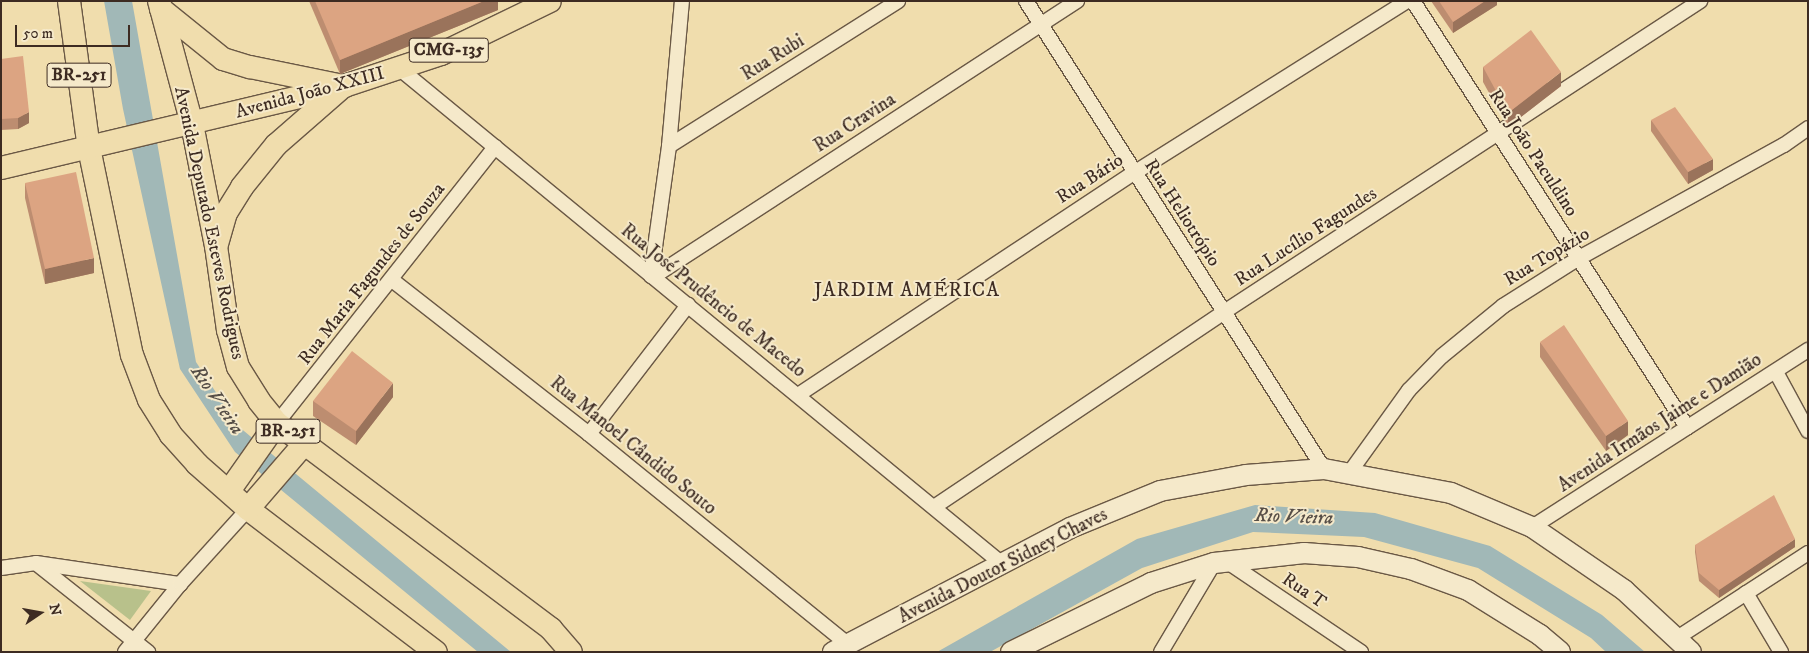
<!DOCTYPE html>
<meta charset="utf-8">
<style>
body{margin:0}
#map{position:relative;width:1809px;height:653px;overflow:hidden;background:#f0ddad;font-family:"IM FELL DW Pica",serif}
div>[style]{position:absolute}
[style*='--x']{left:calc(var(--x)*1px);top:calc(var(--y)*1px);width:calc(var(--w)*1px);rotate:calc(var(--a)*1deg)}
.green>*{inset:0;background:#b8c18b}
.water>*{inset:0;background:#a1b8b7}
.roads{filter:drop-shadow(1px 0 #6a5845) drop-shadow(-1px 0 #6a5845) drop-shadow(0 1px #6a5845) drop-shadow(0 -1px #6a5845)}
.minor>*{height:14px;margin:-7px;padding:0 7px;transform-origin:7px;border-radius:7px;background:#f5e9ca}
.secondary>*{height:20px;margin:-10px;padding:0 10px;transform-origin:10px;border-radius:10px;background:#f5e9ca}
.primary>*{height:22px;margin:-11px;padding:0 11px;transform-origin:11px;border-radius:11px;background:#f0ddad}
.wall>*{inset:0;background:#bd8d70}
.shaded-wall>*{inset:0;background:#9a735b}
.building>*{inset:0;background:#dca482}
span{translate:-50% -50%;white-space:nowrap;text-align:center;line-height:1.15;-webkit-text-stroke:4px #f5e9ca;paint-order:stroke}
.shield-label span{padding:1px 4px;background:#f5e9ca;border:1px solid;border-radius:4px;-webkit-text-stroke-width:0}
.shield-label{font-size:18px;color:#3d2b22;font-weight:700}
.street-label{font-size:19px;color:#3d2b22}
.neighbourhood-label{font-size:20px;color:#3d2b22;letter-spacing:1px}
.water-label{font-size:20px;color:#564e47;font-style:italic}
.frame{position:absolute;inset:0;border:2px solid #3d2b22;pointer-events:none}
.north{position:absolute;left:15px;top:588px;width:50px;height:50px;-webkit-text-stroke:4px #f5e9ca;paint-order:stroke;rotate:78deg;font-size:14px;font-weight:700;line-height:20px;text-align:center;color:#3d2b22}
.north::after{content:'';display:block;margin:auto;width:18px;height:22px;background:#3d2b22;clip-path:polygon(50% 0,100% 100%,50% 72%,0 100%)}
.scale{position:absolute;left:15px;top:25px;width:115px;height:22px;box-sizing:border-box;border:2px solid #3d2b22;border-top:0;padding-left:6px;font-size:15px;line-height:18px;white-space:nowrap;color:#3d2b22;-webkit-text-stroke:4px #f5e9ca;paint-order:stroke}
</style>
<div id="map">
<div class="green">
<div style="clip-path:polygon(80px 581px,151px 591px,130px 620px)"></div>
</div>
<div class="water">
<div style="clip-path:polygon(104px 1px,132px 1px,196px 362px,238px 426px,511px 652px,478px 652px,235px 452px,180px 369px,123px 109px)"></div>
<div style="clip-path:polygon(1255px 505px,1375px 513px,1490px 546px,1602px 615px,1645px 652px,1606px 652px,1591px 638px,1478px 568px,1364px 537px,1253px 532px,1142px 568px,990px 652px,937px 652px,1137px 539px)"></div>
</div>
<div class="roads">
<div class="minor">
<div style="--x:1026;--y:1;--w:555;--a:57.51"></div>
<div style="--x:1413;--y:1;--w:507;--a:57.25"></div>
<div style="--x:400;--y:69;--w:778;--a:39.42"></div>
<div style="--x:669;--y:146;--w:271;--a:-32.3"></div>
<div style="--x:651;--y:276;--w:131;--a:-82.1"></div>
<div style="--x:669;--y:146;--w:146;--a:-84.9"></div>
<div style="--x:653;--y:277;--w:506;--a:-33.06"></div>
<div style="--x:392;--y:280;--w:250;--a:38"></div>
<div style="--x:589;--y:434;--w:335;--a:39.1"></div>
<div style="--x:1776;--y:372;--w:67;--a:61.5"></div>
<div style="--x:798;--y:395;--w:403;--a:-33.5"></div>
<div style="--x:1134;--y:173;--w:323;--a:-32.2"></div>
<div style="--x:277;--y:423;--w:352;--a:-51.7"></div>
<div style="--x:589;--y:434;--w:163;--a:-52.5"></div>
<div style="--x:1350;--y:472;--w:101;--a:-54.3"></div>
<div style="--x:1409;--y:390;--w:47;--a:-45.9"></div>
<div style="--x:1442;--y:356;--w:79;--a:-39.3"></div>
<div style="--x:1503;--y:306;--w:90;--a:-32.3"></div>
<div style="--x:1579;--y:258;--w:234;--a:-28.9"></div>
<div style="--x:1784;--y:145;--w:29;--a:-35"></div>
<div style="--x:934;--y:507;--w:349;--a:-33.9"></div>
<div style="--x:1224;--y:312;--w:569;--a:-33.16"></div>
<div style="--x:1532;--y:527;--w:328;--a:-32.7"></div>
<div style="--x:1226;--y:561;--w:163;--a:34"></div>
<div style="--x:37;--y:564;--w:142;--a:38.4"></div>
<div style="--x:1;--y:568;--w:35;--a:-8"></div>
<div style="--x:36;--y:563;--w:146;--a:8.3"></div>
<div style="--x:1746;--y:593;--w:69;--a:59.3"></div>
<div style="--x:1677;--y:638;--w:156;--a:-33"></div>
<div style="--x:125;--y:652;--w:87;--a:-51"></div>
<div style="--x:180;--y:584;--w:101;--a:-47.8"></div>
<div style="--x:1161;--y:652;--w:104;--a:-59.2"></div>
</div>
<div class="secondary">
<div style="--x:833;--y:652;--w:267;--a:-27.6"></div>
<div style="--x:1070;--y:528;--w:97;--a:-22.3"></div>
<div style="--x:1160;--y:491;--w:87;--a:-10.5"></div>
<div style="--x:1246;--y:475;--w:78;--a:-4.4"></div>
<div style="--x:1324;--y:469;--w:129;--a:10.7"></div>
<div style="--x:1451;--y:493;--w:88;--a:22.8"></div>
<div style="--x:1532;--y:527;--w:112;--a:34.4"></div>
<div style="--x:1624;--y:590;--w:91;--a:42.8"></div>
<div style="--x:1011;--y:652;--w:156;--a:-26.2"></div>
<div style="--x:1151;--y:583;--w:66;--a:-17.6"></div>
<div style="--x:1214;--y:563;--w:91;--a:-6.3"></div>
<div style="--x:1304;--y:553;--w:54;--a:4.2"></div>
<div style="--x:1358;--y:557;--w:54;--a:12.8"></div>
<div style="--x:1411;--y:569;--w:61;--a:20.2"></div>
<div style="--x:1468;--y:590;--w:85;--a:32"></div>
<div style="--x:1540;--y:635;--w:26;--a:40"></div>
</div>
<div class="primary">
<div style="--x:69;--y:1;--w:148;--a:82.3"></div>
<div style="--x:89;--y:148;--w:211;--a:78.3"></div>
<div style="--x:132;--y:355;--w:48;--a:69.3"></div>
<div style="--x:149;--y:400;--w:41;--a:57.8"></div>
<div style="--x:171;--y:435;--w:39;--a:48"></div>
<div style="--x:197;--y:464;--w:68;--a:41.4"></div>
<div style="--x:248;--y:509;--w:236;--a:37.3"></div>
<div style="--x:159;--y:1;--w:127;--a:75"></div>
<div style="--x:192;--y:124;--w:124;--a:78.9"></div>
<div style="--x:216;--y:246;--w:85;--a:81.9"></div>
<div style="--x:228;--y:330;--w:38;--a:75"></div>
<div style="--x:238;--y:367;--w:40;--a:58"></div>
<div style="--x:259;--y:401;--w:28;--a:51"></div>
<div style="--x:277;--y:423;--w:343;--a:36.9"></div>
<div style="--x:551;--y:629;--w:30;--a:49"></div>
<div style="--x:161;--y:9;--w:80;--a:38.9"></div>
<div style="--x:223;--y:59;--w:28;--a:17"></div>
<div style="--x:250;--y:67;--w:90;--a:11.6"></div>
<div style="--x:1;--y:168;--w:353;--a:-13.4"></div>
<div style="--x:344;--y:86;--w:102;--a:-18.3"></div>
<div style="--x:441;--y:54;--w:121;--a:-25.9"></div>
<div style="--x:217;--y:244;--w:32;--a:-74"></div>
<div style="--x:226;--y:213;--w:31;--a:-58"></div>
<div style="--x:242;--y:187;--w:54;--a:-51"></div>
<div style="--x:276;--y:145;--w:84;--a:-41.1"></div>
<div style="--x:229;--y:491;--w:83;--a:-54.8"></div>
<div style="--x:248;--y:509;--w:87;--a:-49.2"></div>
</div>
</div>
<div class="wall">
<div style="clip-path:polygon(309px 1px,498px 1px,498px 10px,340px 74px)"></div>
<div style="clip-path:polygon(1431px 1px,1497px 1px,1497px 5px,1453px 33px)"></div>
<div style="clip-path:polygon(1px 59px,29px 123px,18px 129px,1px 130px)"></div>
<div style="clip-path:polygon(1483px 67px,1561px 86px,1508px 127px,1483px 82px)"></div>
<div style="clip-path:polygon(1651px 120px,1713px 170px,1688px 184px,1651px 131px)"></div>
<div style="clip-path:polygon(25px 183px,94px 273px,45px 284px,25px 198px)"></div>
<div style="clip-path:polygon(1540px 342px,1628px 435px,1606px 451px,1540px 357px)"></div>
<div style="clip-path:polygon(393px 397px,356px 445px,313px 416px,313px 401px)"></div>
<div style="clip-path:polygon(1695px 545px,1795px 547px,1719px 598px,1699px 581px,1695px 552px)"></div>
</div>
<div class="shaded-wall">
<div style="clip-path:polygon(484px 1px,498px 1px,498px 10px,340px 74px,340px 60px)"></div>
<div style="clip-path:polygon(1485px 1px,1497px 1px,1497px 5px,1453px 33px,1453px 22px)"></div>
<div style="clip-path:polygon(1561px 72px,1561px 86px,1508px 127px,1508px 113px)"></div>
<div style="clip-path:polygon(29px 112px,29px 123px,18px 129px,18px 118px)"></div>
<div style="clip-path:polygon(1713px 159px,1713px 170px,1688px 184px,1688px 172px)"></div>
<div style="clip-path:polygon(94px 258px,94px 273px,45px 284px,45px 269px)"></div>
<div style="clip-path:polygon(393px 383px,393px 397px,356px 445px,356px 431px)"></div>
<div style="clip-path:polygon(1628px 421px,1628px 435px,1606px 451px,1606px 436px)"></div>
<div style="clip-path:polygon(1795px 539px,1795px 547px,1719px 598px,1719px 590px)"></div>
</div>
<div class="building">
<div style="clip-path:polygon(315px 1px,484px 1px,340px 60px)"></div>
<div style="clip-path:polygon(1439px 1px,1485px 1px,1453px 22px)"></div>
<div style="clip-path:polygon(1531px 30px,1561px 72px,1508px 113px,1483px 67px)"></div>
<div style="clip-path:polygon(23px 56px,29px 112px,18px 118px,1px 119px,1px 59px)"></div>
<div style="clip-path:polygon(1675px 107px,1713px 159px,1688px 172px,1651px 120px)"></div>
<div style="clip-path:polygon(76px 172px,94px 258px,45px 269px,25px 183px)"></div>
<div style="clip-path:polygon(1564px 325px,1628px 421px,1606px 436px,1540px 342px)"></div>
<div style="clip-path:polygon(352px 351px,393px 383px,356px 431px,313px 401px)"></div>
<div style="clip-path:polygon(1774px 495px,1795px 539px,1719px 590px,1699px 573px,1695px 545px)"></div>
</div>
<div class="shield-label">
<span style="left:449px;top:50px">CMG-135</span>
<span style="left:79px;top:75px">BR-251</span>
<span style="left:288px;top:431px">BR-251</span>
</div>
<div class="street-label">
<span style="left:773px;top:58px;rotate:-32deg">Rua Rubi</span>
<span style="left:310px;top:93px;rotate:-15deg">Avenida João XXIII</span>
<span style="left:855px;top:123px;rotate:-33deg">Rua Cravina</span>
<span style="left:1533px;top:153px;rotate:57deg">Rua João Paculdino</span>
<span style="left:1090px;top:179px;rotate:-33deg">Rua Bário</span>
<span style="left:1182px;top:213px;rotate:57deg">Rua Heliotrópio</span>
<span style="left:209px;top:223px;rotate:78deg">Avenida Deputado Esteves Rodrigues</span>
<span style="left:1306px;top:237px;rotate:-33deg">Rua Lucílio Fagundes</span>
<span style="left:1547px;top:257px;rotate:-31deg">Rua Topázio</span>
<span style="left:372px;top:274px;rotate:-52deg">Rua Maria Fagundes de Souza</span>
<span style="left:713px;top:301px;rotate:39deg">Rua José Prudêncio de Macedo</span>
<span style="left:1660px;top:423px;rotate:-33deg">Avenida Irmãos Jaime e Damião</span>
<span style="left:633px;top:446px;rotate:39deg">Rua Manoel Cândido Souto</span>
<span style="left:1003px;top:566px;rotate:-27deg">Avenida Doutor Sidney Chaves</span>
<span style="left:1304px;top:591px;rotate:34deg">Rua T</span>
</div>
<div class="neighbourhood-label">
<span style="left:907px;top:290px">JARDIM AMÉRICA</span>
</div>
<div class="water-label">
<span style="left:217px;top:400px;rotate:56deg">Rio Vieira</span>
<span style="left:1294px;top:517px;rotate:2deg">Rio Vieira</span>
</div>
<div class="frame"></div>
<div class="north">N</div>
<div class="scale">50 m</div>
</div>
